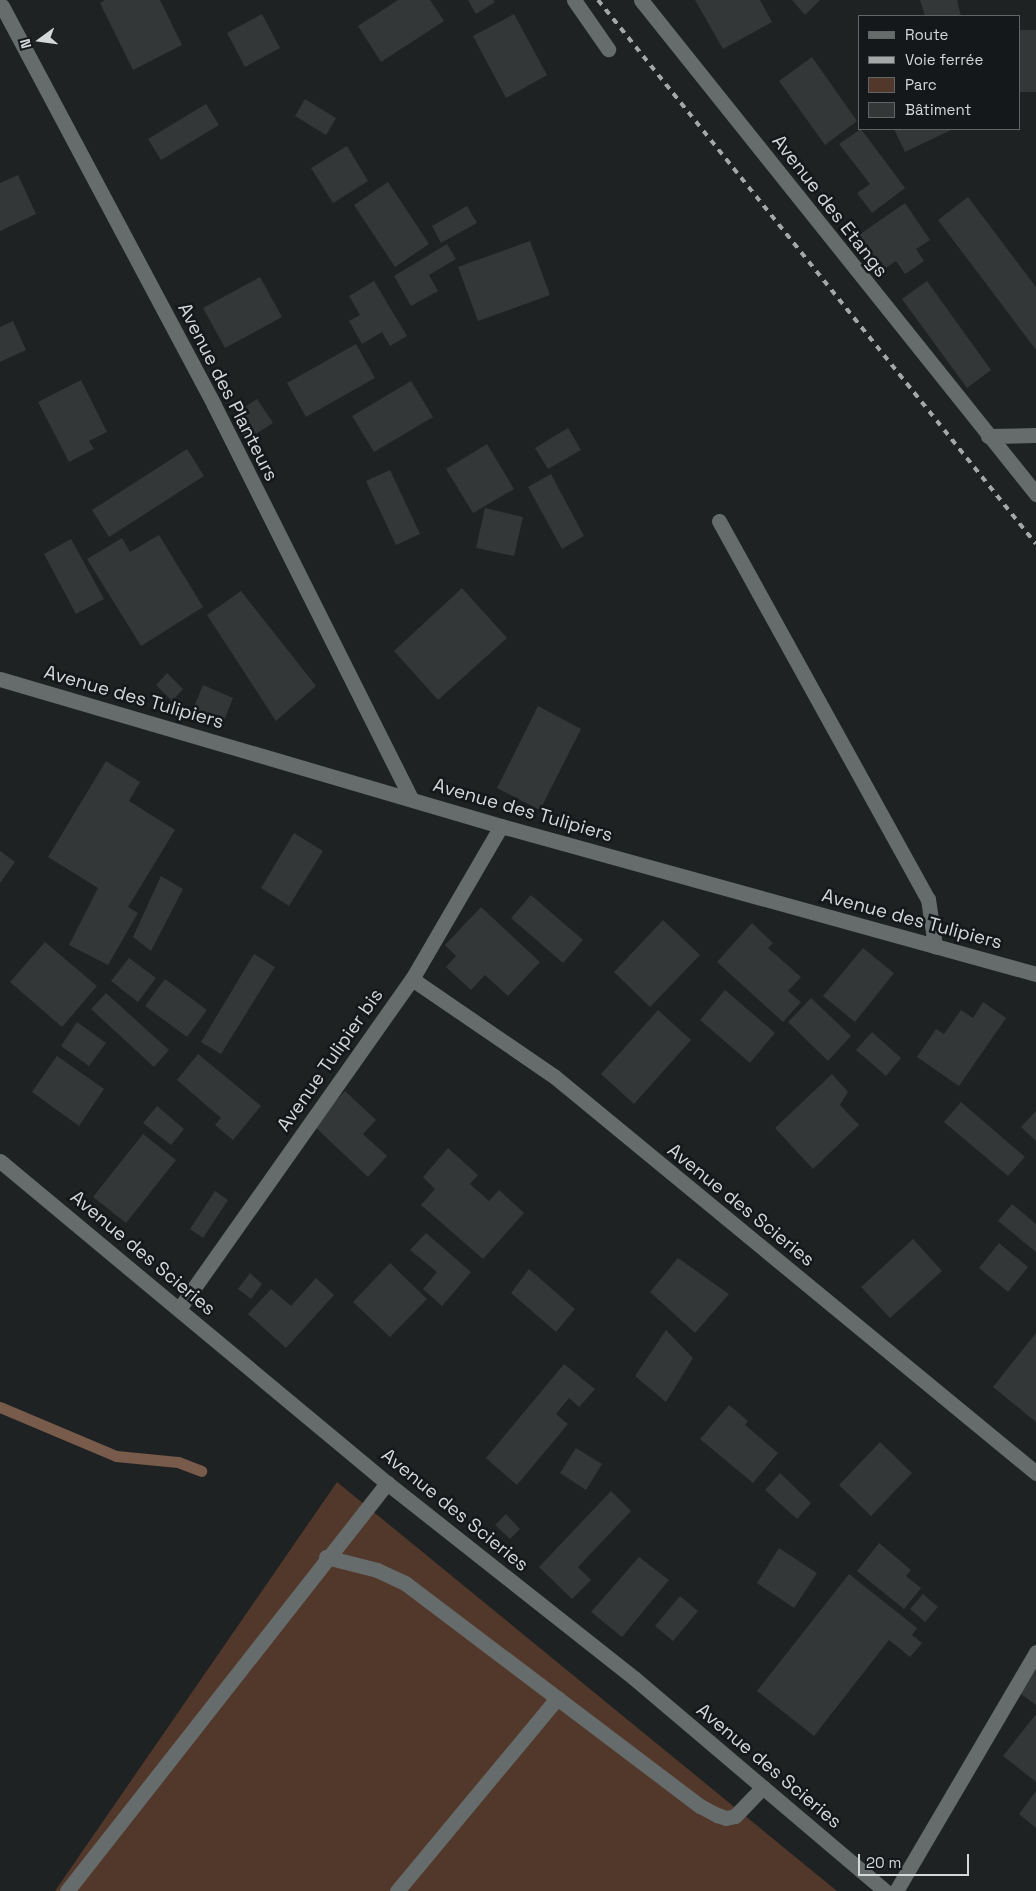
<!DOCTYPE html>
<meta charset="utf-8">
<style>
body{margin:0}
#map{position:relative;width:1036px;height:1891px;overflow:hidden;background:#1e2223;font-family:"Space Grotesk",sans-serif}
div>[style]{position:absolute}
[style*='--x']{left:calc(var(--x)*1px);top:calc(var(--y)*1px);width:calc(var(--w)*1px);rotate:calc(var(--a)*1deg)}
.green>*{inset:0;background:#52382a}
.stream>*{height:11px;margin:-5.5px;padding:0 5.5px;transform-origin:5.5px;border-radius:5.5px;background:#785b4b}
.building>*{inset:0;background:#333738}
.minor>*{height:15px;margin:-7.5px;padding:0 7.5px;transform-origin:7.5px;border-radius:7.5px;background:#666b6c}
.rail>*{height:4px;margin-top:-2px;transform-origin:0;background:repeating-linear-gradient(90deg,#a4a8a9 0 6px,transparent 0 12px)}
span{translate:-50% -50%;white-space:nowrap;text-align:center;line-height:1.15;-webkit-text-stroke:5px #15181a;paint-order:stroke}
.street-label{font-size:19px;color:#d5d8d9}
.legend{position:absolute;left:858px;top:15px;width:162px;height:115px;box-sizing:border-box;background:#15181a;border:1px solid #626566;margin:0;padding:6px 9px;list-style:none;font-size:15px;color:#d5d8d9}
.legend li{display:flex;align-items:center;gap:10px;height:25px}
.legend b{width:25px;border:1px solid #626566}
.north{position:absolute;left:15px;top:15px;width:50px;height:50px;-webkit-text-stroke:4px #15181a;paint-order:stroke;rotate:256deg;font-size:14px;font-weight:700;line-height:20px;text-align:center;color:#d5d8d9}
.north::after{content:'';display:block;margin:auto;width:18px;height:22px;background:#d5d8d9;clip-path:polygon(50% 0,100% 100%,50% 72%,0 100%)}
.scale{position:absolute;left:858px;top:1854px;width:111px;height:22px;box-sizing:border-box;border:2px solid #d5d8d9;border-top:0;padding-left:6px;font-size:15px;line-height:18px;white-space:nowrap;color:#d5d8d9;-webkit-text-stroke:4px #15181a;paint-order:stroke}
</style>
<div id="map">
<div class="green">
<div style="clip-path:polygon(337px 1482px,837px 1891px,55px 1891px)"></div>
</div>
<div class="stream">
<div style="--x:0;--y:1407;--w:126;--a:22.9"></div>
<div style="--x:116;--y:1456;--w:62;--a:5.5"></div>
<div style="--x:178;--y:1462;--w:25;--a:21"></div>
</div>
<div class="building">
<div style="clip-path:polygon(105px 0,160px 0,182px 45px,133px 70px,100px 3px)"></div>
<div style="clip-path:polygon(398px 0,430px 0,444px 21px,381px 62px,358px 26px)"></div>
<div style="clip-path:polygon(468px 0,493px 0,495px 2px,476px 14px)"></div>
<div style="clip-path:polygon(695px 0,760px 0,772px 22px,723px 49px)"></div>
<div style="clip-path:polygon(792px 0,820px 0,805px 15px)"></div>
<div style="clip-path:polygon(920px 0,957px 0,961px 16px,925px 16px)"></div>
<div style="clip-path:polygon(262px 14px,280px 48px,245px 67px,227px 33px)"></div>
<div style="clip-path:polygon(514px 14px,547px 75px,506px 98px,473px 36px)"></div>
<div style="clip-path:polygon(1020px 30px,1036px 30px,1036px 92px,1020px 92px)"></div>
<div style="clip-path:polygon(812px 57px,857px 121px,825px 145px,779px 81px)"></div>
<div style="clip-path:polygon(305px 99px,336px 118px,326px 135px,295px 116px)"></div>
<div style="clip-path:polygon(206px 104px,219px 125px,161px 160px,148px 139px)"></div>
<div style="clip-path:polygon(861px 129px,905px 188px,872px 213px,857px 193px,870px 184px,839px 144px)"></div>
<div style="clip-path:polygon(894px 129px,953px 129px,905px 152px)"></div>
<div style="clip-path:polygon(347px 146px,368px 181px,333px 203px,311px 168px)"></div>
<div style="clip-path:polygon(18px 175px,36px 214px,0 231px,0 183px)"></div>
<div style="clip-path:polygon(388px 182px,429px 244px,395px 267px,354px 205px)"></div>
<div style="clip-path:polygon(968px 197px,1036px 287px,1036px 350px,938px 220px)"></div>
<div style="clip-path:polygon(905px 203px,930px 240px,916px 249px,924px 261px,905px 274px,896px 261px,881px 271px,856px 237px)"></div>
<div style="clip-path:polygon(467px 206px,477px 223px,441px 243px,432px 226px)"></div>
<div style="clip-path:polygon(530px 241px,550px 295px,478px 321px,458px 267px)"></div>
<div style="clip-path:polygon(447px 244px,456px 259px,429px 275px,438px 291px,411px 306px,394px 276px)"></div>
<div style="clip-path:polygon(260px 277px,282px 317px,225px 348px,203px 308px)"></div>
<div style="clip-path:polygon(374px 281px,407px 336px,390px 346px,382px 332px,362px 344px,349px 321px,360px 315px,349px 296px)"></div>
<div style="clip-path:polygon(927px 281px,991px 370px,967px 388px,902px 299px)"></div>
<div style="clip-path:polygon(13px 321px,26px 350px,0 362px,0 327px)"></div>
<div style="clip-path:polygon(356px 344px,375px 378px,306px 417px,287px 383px)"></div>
<div style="clip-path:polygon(81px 380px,107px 432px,89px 441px,94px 449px,69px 462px,38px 402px)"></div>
<div style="clip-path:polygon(411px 381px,433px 417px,374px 452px,352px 416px)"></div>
<div style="clip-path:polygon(257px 399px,273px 423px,246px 440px,231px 416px)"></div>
<div style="clip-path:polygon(568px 428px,581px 450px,548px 469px,535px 448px)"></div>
<div style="clip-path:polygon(487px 444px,514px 489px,473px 513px,446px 469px)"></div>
<div style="clip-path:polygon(187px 449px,204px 476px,109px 537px,92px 510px)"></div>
<div style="clip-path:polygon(390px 470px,420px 534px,396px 545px,366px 481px)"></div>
<div style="clip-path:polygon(551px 474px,584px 536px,562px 549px,528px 487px)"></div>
<div style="clip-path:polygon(485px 508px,523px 517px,514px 556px,476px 548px)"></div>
<div style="clip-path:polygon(159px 535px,203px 607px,141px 646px,87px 559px,122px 538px,130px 552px)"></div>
<div style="clip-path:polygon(71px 539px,104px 599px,76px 614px,44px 554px)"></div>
<div style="clip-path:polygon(462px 588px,507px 638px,438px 700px,394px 651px)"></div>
<div style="clip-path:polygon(241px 591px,316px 686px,276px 721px,207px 615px)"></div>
<div style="clip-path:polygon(167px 673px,183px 689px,172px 701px,156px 685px)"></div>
<div style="clip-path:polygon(203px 685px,233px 698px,223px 723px,193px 709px)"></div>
<div style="clip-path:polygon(538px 706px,581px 729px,540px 810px,497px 788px)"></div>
<div style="clip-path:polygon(106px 761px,140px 782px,129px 801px,175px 830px,128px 907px,138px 913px,108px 965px,69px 945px,98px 888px,48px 857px)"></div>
<div style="clip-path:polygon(294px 833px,323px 851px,289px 906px,261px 888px)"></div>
<div style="clip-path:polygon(0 851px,15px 862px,0 883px)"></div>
<div style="clip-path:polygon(161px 876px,183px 889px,151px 951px,133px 937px)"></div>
<div style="clip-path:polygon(531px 895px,583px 940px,563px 963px,511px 918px)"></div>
<div style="clip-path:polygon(481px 907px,540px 962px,508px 996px,485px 975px,471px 990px,446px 967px,456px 956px,445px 945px)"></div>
<div style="clip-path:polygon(663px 920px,700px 955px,650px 1007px,614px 972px)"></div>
<div style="clip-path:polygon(752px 923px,773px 943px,768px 948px,801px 977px,788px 991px,801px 1002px,783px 1022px,717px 962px)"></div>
<div style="clip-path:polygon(45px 942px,97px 986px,62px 1027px,10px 982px)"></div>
<div style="clip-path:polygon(863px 948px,894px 973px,855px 1022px,823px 996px)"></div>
<div style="clip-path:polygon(254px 954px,275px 967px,221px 1054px,201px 1042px)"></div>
<div style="clip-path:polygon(129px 958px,156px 978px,138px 1002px,111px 981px)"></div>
<div style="clip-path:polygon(165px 979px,207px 1010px,187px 1037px,145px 1006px)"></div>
<div style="clip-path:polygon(725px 990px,775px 1033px,750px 1063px,700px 1020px)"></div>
<div style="clip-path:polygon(106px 993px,169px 1050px,154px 1067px,91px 1009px)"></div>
<div style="clip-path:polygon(811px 998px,851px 1036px,828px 1061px,788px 1022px)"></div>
<div style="clip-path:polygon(983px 1002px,1006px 1018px,959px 1086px,917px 1057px,936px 1029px,944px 1034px,961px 1010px,973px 1018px)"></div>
<div style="clip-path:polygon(658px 1010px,691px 1040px,634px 1104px,601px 1074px)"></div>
<div style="clip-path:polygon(77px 1022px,106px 1043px,89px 1066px,61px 1046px)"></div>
<div style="clip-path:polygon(872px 1032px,901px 1058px,886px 1076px,856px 1050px)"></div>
<div style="clip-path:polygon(198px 1054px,261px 1106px,233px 1140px,215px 1125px,221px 1118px,177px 1080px)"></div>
<div style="clip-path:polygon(57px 1056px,104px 1089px,79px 1126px,32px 1092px)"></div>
<div style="clip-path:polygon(832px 1074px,848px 1092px,840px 1105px,859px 1125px,813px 1169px,775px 1128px)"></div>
<div style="clip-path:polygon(345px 1091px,376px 1120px,363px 1134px,387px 1156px,368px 1177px,313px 1125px)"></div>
<div style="clip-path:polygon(961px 1102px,1025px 1157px,1008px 1176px,944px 1122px)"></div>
<div style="clip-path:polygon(157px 1106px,184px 1129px,171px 1145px,143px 1123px)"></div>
<div style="clip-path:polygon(1036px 1111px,1036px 1141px,1021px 1127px)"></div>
<div style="clip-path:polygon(143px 1134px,176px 1160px,126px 1223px,93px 1197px)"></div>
<div style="clip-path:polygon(448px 1148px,478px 1175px,470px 1184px,489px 1201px,499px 1190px,524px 1213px,483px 1259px,421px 1205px,435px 1189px,423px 1177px)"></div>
<div style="clip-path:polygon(215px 1191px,228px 1200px,203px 1238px,190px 1229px)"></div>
<div style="clip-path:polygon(1012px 1204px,1036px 1224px,1036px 1252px,998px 1221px)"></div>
<div style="clip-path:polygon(426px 1233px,471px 1272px,442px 1306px,423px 1289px,437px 1272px,410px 1250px)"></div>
<div style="clip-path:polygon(913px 1239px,942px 1271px,890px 1318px,861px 1287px)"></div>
<div style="clip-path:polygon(999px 1243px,1028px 1267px,1008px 1292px,979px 1268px)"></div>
<div style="clip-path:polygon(678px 1258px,729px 1294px,695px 1333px,650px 1292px)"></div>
<div style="clip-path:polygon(390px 1263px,427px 1299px,390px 1337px,353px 1302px)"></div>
<div style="clip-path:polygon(529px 1269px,575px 1309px,556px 1332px,511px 1293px)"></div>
<div style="clip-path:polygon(250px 1273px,262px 1284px,251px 1299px,238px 1289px)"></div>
<div style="clip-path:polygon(316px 1278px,334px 1295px,286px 1348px,248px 1314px,271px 1289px,291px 1306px)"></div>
<div style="clip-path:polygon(666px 1330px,693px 1358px,666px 1402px,635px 1376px)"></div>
<div style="clip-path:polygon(1036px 1333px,1036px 1422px,993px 1387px)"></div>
<div style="clip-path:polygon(564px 1364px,595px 1389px,579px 1407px,569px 1398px,556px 1414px,568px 1424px,517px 1485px,486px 1458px)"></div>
<div style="clip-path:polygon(729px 1405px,748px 1421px,745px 1425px,778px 1453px,753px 1483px,700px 1439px)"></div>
<div style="clip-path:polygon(880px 1442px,912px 1473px,871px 1516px,839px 1485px)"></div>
<div style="clip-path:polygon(576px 1448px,602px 1464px,586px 1490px,560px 1473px)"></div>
<div style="clip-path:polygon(780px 1473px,811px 1503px,797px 1519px,765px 1490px)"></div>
<div style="clip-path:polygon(611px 1491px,631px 1511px,578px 1567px,591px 1580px,572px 1599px,539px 1567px)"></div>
<div style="clip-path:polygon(506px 1514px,520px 1529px,510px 1539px,495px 1525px)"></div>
<div style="clip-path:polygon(879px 1543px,911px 1570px,906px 1576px,921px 1588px,904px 1609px,857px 1571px)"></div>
<div style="clip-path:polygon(779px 1548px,817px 1573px,794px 1608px,757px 1583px)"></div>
<div style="clip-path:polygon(639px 1557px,669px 1580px,622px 1637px,591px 1612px)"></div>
<div style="clip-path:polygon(849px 1574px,917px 1628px,912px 1635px,922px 1643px,910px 1657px,889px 1640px,814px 1736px,757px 1691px)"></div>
<div style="clip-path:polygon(923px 1594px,938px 1607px,925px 1622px,910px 1609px)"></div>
<div style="clip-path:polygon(680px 1596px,698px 1611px,673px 1641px,655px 1626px)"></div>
<div style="clip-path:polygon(1036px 1668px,1036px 1705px,1018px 1692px)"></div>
<div style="clip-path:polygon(1036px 1714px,1036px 1782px,1003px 1756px)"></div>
<div style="clip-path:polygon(1036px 1791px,1036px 1828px,1019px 1814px)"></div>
</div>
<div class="minor">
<div style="--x:574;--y:0;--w:60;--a:55.2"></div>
<div style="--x:641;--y:0;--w:633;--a:51.35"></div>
<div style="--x:2;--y:6;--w:452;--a:62"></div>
<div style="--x:214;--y:405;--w:440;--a:63.4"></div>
<div style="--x:988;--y:436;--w:48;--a:-1.2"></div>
<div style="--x:719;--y:521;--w:432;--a:61.1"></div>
<div style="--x:928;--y:899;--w:48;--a:81.5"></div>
<div style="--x:0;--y:679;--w:522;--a:16.35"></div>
<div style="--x:501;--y:826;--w:555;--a:15.46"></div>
<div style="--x:412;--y:979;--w:173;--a:34.4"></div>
<div style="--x:555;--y:1077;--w:623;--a:39.46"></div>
<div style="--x:0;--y:1161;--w:503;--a:39.76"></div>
<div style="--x:387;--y:1483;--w:315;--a:38.3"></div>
<div style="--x:634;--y:1678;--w:329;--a:40.3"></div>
<div style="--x:179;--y:1309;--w:404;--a:-54.8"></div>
<div style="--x:412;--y:979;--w:177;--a:-59.8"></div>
<div style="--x:326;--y:1557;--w:53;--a:14.3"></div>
<div style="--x:377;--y:1570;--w:31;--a:25"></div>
<div style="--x:405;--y:1583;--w:370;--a:37.1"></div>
<div style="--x:700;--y:1806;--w:19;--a:28"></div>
<div style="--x:717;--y:1815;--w:9;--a:18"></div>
<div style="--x:726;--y:1818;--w:9;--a:-13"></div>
<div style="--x:735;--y:1816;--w:40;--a:-46"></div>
<div style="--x:67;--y:1891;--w:519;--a:-51.89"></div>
<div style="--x:397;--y:1891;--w:251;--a:-50.3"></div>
<div style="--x:896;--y:1891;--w:277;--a:-59.6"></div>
</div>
<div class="rail">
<div style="--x:598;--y:0;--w:698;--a:51.16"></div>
</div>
<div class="street-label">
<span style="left:830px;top:206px;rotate:52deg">Avenue des Etangs</span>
<span style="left:228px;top:392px;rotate:63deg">Avenue des Planteurs</span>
<span style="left:134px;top:697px;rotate:16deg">Avenue des Tulipiers</span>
<span style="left:523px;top:810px;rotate:16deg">Avenue des Tulipiers</span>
<span style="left:912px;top:919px;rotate:15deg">Avenue des Tulipiers</span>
<span style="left:330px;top:1060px;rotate:-55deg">Avenue Tulipier bis</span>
<span style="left:741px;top:1205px;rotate:39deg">Avenue des Scieries</span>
<span style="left:143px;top:1253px;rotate:40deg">Avenue des Scieries</span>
<span style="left:455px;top:1510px;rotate:39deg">Avenue des Scieries</span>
<span style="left:769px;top:1766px;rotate:40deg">Avenue des Scieries</span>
</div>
<ul class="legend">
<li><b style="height:6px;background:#666b6c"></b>Route</li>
<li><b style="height:6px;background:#a4a8a9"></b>Voie ferrée</li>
<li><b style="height:14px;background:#52382a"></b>Parc</li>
<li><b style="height:14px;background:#333738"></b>Bâtiment</li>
</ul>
<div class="north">N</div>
<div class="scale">20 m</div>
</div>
